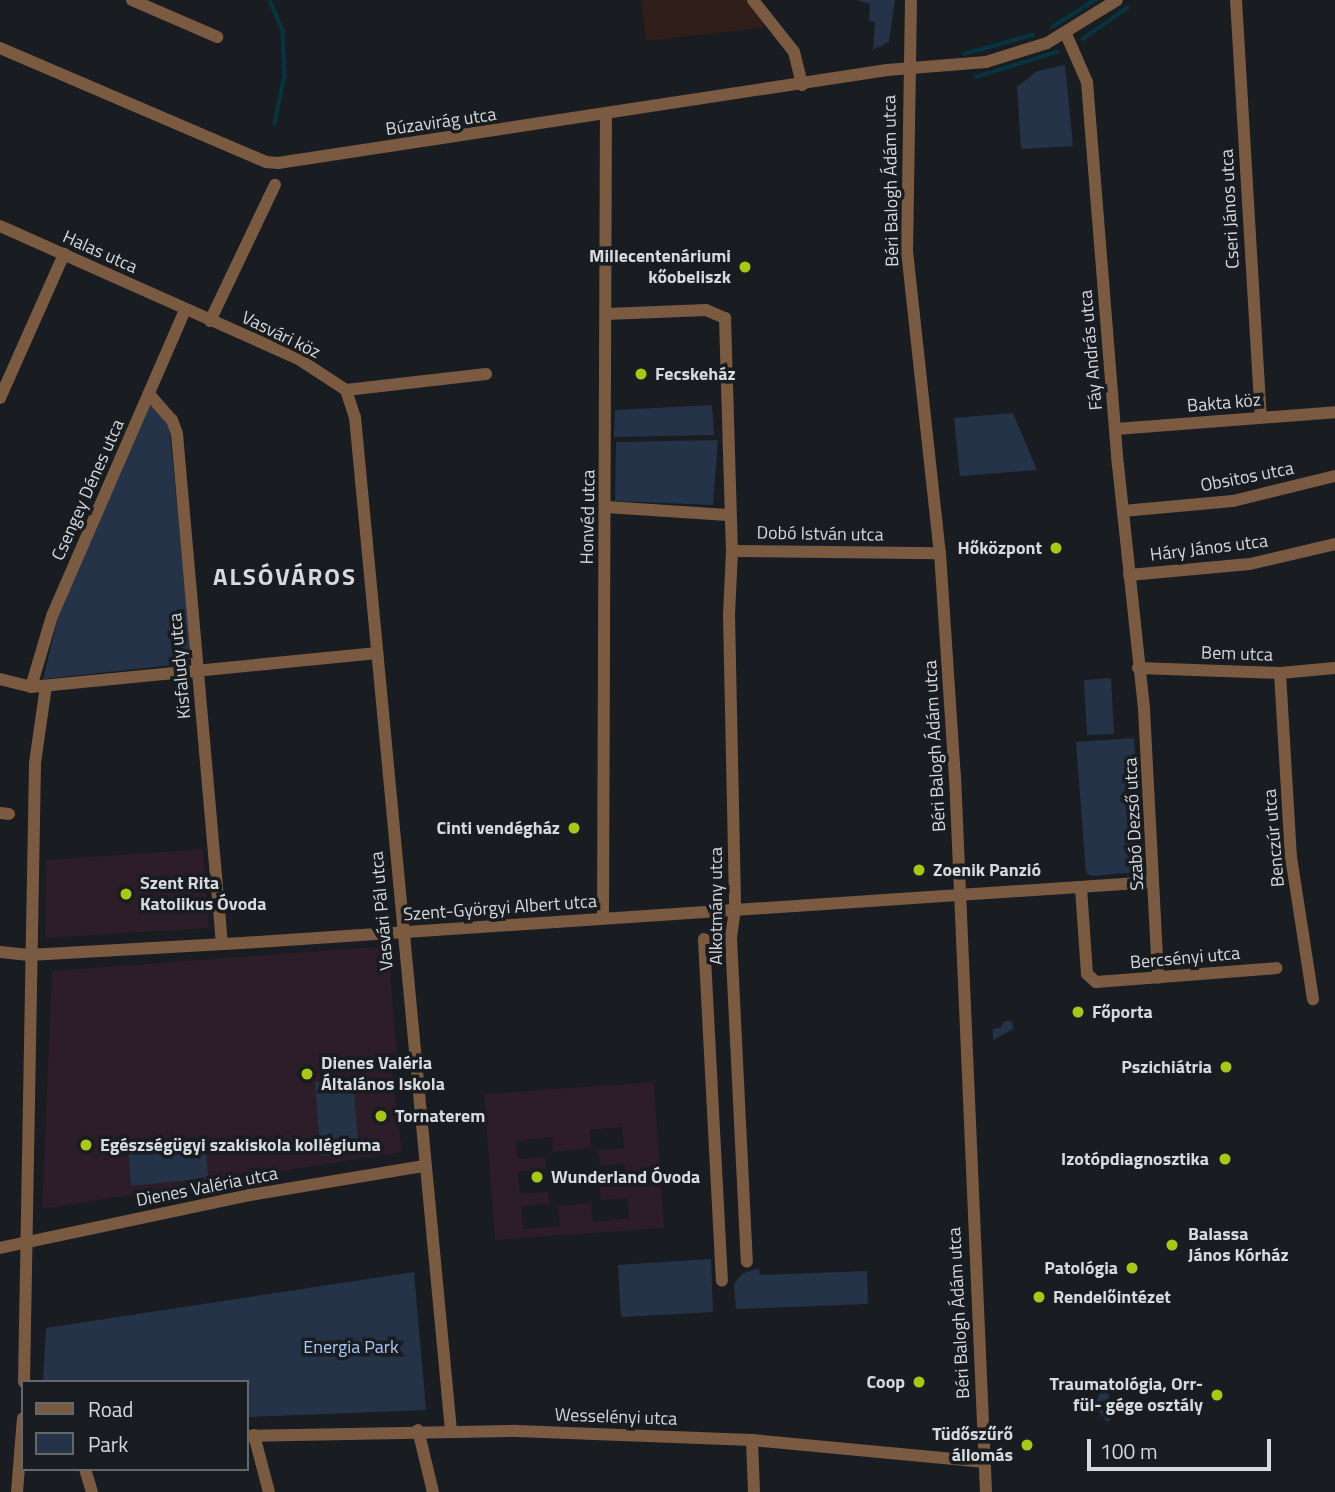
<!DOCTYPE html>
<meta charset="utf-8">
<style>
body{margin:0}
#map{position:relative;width:1335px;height:1492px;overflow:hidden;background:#191c20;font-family:"Titillium Web",sans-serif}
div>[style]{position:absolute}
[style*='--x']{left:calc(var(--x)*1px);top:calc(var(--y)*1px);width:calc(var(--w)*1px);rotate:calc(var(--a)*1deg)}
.industrial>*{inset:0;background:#301e1a}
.education>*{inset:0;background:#2c1d28}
.green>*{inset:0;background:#253348}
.stream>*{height:3.5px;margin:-1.75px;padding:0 1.75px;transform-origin:1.75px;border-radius:1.75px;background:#063541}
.minor>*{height:12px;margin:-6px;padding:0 6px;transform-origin:6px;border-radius:6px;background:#7b5a42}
.dots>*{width:19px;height:19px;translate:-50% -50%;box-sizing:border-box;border:4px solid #191c20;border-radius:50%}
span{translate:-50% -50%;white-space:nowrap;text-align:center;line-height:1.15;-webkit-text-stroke:7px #191c20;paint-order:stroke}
.street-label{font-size:18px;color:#d7d9dc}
.poi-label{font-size:18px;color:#d7d9dc;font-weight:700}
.right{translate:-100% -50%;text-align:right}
.left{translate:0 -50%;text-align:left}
.park-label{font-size:18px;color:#aacafa}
.district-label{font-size:24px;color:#d7d9dc;font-weight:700;letter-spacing:2px}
.legend{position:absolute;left:21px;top:1380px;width:228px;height:91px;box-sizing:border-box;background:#191c20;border:2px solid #65686b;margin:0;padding:9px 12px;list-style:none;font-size:21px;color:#d7d9dc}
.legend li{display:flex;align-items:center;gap:14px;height:35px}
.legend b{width:35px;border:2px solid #65686b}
.scale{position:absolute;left:1087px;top:1439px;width:184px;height:32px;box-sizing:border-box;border:4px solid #d7d9dc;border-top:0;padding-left:9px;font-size:21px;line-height:24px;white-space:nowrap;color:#d7d9dc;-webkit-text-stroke:5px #191c20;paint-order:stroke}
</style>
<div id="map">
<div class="industrial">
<div style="clip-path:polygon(641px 0,757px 0,771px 18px,761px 28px,646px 41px)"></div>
</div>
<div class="education">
<div style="clip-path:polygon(203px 849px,209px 928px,45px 938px,46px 860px)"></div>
<div style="clip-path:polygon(388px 946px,397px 1056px,390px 1057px,402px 1152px,42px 1209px,52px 971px)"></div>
<div style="clip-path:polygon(evenodd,654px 1082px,664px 1228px,495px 1240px,484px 1094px,654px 1082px,622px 1127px,624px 1148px,598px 1150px,600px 1166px,625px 1164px,627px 1184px,600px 1187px,601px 1200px,627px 1198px,629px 1218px,593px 1222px,591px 1203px,558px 1206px,560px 1226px,523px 1229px,521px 1206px,549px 1204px,548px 1192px,520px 1194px,518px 1172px,546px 1169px,545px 1157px,518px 1159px,516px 1141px,552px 1137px,553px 1152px,591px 1148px,590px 1130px,622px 1127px)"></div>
</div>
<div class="green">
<div style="clip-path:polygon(856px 0,895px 0,889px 42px,873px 50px,875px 22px,869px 21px,870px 4px)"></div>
<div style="clip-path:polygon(1065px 65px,1073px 146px,1021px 149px,1017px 87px,1037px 71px)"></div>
<div style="clip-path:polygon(150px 400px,169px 425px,192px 658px,183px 664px,43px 679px,61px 605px)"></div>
<div style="clip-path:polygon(712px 405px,714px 435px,614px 437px,615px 410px)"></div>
<div style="clip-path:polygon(1013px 413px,1037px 470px,960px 476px,954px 418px)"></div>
<div style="clip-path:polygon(718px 440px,713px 505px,615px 501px,616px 442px)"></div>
<div style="clip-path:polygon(1111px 678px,1114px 734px,1087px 735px,1084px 680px)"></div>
<div style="clip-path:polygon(1134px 738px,1141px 864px,1139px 872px,1092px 876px,1086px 873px,1076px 742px)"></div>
<div style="clip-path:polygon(1005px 1021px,1012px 1021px,1013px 1029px,993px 1040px,993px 1029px,1000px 1028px)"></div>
<div style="clip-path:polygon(353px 1079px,359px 1153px,321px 1156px,315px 1082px)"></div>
<div style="clip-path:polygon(205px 1138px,208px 1178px,131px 1186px,128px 1145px)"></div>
<div style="clip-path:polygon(711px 1259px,713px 1312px,621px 1317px,618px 1265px)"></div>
<div style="clip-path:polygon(759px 1268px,760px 1275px,867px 1271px,868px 1304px,736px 1309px,734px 1284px,742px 1274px)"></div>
<div style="clip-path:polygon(414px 1272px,426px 1410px,247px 1417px,247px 1382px,43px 1382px,46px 1328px)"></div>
<div style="clip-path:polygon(1108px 1390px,1111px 1420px,1107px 1422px,1094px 1405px,1101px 1391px)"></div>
</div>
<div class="stream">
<div style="--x:270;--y:0;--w:34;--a:67"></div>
<div style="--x:283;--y:31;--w:44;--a:87.4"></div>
<div style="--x:285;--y:75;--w:50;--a:101.5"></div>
<div style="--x:1052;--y:27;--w:51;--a:-32.1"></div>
<div style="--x:1083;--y:39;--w:54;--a:-35.2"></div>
<div style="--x:964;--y:54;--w:71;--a:-15.6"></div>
<div style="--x:976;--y:77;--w:85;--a:-17.2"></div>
</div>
<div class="minor">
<div style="--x:132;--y:0;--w:93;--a:23.5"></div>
<div style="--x:753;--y:0;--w:66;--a:51.7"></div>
<div style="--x:794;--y:52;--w:34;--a:76"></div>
<div style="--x:911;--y:0;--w:251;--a:90.9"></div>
<div style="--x:907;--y:251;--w:304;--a:83.8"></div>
<div style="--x:940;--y:553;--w:224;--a:86.2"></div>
<div style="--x:955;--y:776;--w:717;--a:87.52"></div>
<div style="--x:1236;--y:0;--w:418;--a:86.6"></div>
<div style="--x:1066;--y:34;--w:52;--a:66.4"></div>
<div style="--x:1087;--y:82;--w:384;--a:85.4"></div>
<div style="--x:1118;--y:465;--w:245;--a:83.9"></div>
<div style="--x:1144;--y:709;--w:269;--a:87"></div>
<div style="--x:0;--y:48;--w:289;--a:23.2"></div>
<div style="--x:266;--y:162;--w:12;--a:5"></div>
<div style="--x:278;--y:163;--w:616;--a:-8.68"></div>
<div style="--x:887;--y:70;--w:99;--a:-4.6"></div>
<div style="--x:986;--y:62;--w:64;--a:-17.3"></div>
<div style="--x:1047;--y:43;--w:82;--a:-31.6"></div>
<div style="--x:0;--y:226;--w:325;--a:24"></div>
<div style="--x:297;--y:358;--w:59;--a:33.1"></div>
<div style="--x:346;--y:390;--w:141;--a:-6.5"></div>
<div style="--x:607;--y:314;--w:99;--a:-2.3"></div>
<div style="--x:706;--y:310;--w:21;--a:23"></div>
<div style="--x:725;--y:318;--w:233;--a:88.3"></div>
<div style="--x:732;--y:551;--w:208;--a:0.6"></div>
<div style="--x:210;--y:321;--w:151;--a:-64.5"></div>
<div style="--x:346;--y:390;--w:28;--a:72"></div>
<div style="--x:355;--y:417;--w:1018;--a:84.59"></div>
<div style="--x:149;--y:394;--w:35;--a:49"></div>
<div style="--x:172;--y:420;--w:15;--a:70"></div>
<div style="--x:177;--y:434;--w:512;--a:84.96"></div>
<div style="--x:0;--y:398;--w:158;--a:-66"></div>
<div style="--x:1116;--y:429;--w:220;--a:-4.4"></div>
<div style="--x:606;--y:507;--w:122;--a:3.8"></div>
<div style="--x:1123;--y:511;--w:110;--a:-5.2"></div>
<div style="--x:1233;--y:501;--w:105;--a:-13.8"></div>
<div style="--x:732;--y:551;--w:64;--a:92.7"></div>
<div style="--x:729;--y:615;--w:294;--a:88.8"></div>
<div style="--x:735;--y:909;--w:29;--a:98"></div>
<div style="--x:731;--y:938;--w:324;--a:87.2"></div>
<div style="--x:1129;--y:575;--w:121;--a:-5.2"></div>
<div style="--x:1250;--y:564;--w:87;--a:-13.2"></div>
<div style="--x:1138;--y:668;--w:142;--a:2"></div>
<div style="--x:1280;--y:673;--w:55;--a:-5.2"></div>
<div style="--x:1280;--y:673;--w:184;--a:86.6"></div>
<div style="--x:1291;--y:857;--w:144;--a:81.2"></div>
<div style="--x:0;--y:679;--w:32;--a:14"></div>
<div style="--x:31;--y:687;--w:348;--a:-5.6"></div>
<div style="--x:31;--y:687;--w:74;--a:-73.5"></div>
<div style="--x:52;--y:616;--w:334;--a:-66.5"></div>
<div style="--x:0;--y:813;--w:9;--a:6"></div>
<div style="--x:1081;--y:888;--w:86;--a:86"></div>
<div style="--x:1087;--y:974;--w:12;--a:42"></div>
<div style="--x:1096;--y:982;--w:181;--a:-4.4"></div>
<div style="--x:603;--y:918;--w:803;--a:-89.79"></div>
<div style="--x:704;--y:939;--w:342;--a:87"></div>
<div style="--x:0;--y:952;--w:29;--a:6"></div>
<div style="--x:29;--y:955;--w:213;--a:-3.2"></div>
<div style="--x:242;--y:943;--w:913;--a:-3.83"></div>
<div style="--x:0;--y:1248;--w:256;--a:-12"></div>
<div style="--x:250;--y:1195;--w:175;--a:-9.5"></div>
<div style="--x:24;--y:1382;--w:619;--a:-88.98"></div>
<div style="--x:35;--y:763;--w:78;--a:-81.9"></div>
<div style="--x:418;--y:1430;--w:64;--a:76.4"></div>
<div style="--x:254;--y:1435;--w:59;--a:75.3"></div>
<div style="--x:247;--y:1436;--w:269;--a:-1.1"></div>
<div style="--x:516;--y:1431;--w:236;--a:2.2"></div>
<div style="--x:752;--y:1440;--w:232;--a:5.4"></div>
<div style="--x:752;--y:1440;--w:52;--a:87.8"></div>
<div style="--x:85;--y:1469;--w:24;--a:73"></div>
<div style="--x:17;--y:1492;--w:74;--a:-85.4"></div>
</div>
<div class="dots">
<div style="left:745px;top:267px;background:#a9c719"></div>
<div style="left:641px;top:374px;background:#a9c719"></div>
<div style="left:1056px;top:548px;background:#a9c719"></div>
<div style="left:574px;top:828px;background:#a9c719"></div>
<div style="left:919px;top:870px;background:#a9c719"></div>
<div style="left:126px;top:894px;background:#a9c719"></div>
<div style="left:1078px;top:1012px;background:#a9c719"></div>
<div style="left:1226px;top:1067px;background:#a9c719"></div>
<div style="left:307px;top:1074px;background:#a9c719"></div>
<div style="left:381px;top:1116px;background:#a9c719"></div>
<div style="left:86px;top:1145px;background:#a9c719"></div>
<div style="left:1225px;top:1159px;background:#a9c719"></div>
<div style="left:537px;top:1177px;background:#a9c719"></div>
<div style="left:1172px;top:1245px;background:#a9c719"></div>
<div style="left:1132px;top:1268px;background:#a9c719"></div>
<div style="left:1039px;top:1297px;background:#a9c719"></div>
<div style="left:919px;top:1382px;background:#a9c719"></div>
<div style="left:1217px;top:1395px;background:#a9c719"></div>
<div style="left:1027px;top:1445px;background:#a9c719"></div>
</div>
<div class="street-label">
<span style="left:441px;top:122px;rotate:-8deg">Búzavirág utca</span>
<span style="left:891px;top:181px;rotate:-91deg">Béri Balogh Ádám utca</span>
<span style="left:1230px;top:209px;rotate:-93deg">Cseri János utca</span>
<span style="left:100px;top:252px;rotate:24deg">Halas utca</span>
<span style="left:281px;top:335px;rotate:26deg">Vasvári köz</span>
<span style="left:1091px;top:350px;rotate:-95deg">Fáy András utca</span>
<span style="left:1224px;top:403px;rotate:-5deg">Bakta köz</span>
<span style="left:1247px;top:477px;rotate:-11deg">Obsitos utca</span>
<span style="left:88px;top:490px;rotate:-66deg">Csengey Dénes utca</span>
<span style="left:588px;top:517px;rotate:-89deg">Honvéd utca</span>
<span style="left:820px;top:534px;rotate:1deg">Dobó István utca</span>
<span style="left:1209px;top:548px;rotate:-7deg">Háry János utca</span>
<span style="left:1237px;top:654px;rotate:2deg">Bem utca</span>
<span style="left:180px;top:666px;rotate:-95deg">Kisfaludy utca</span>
<span style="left:935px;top:746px;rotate:-93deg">Béri Balogh Ádám utca</span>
<span style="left:1134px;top:824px;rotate:-93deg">Szabó Dezső utca</span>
<span style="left:1274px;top:838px;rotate:-95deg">Benczúr utca</span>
<span style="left:716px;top:906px;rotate:-90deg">Alkotmány utca</span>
<span style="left:500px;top:908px;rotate:-4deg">Szent-Györgyi Albert utca</span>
<span style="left:382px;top:911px;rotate:-95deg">Vasvári Pál utca</span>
<span style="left:1185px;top:958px;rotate:-5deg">Bercsényi utca</span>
<span style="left:207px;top:1187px;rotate:-11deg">Dienes Valéria utca</span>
<span style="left:959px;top:1313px;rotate:-93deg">Béri Balogh Ádám utca</span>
<span style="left:616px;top:1417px;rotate:2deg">Wesselényi utca</span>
</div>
<div class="poi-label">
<span class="right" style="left:731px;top:267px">Millecentenáriumi<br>kőobeliszk</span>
<span class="left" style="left:655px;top:374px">Fecskeház</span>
<span class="right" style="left:1042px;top:548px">Hőközpont</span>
<span class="right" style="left:560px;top:828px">Cinti vendégház</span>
<span class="left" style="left:933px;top:870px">Zoenik Panzió</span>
<span class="left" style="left:140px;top:894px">Szent Rita<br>Katolikus Óvoda</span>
<span class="left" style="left:1092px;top:1012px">Főporta</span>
<span class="left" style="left:321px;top:1074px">Dienes Valéria<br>Általános Iskola</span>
<span class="right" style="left:1212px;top:1067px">Pszichiátria</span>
<span class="left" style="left:395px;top:1116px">Tornaterem</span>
<span class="left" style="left:100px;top:1145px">Egészségügyi szakiskola kollégiuma</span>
<span class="right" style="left:1209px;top:1159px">Izotópdiagnosztika</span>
<span class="left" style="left:551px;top:1177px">Wunderland Óvoda</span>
<span class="left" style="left:1188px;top:1245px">Balassa<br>János Kórház</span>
<span class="right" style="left:1118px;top:1268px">Patológia</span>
<span class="left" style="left:1053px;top:1297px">Rendelőintézet</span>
<span class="right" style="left:905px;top:1382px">Coop</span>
<span class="right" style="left:1203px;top:1395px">Traumatológia, Orr-<br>fül- gége osztály</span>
<span class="right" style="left:1013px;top:1445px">Tüdőszűrő<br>állomás</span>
</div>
<div class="park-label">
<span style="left:351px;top:1347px">Energia Park</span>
</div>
<div class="district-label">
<span style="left:285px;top:577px">ALSÓVÁROS</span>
</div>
<ul class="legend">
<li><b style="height:9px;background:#7b5a42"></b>Road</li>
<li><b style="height:19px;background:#253348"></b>Park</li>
</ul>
<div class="scale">100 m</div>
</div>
